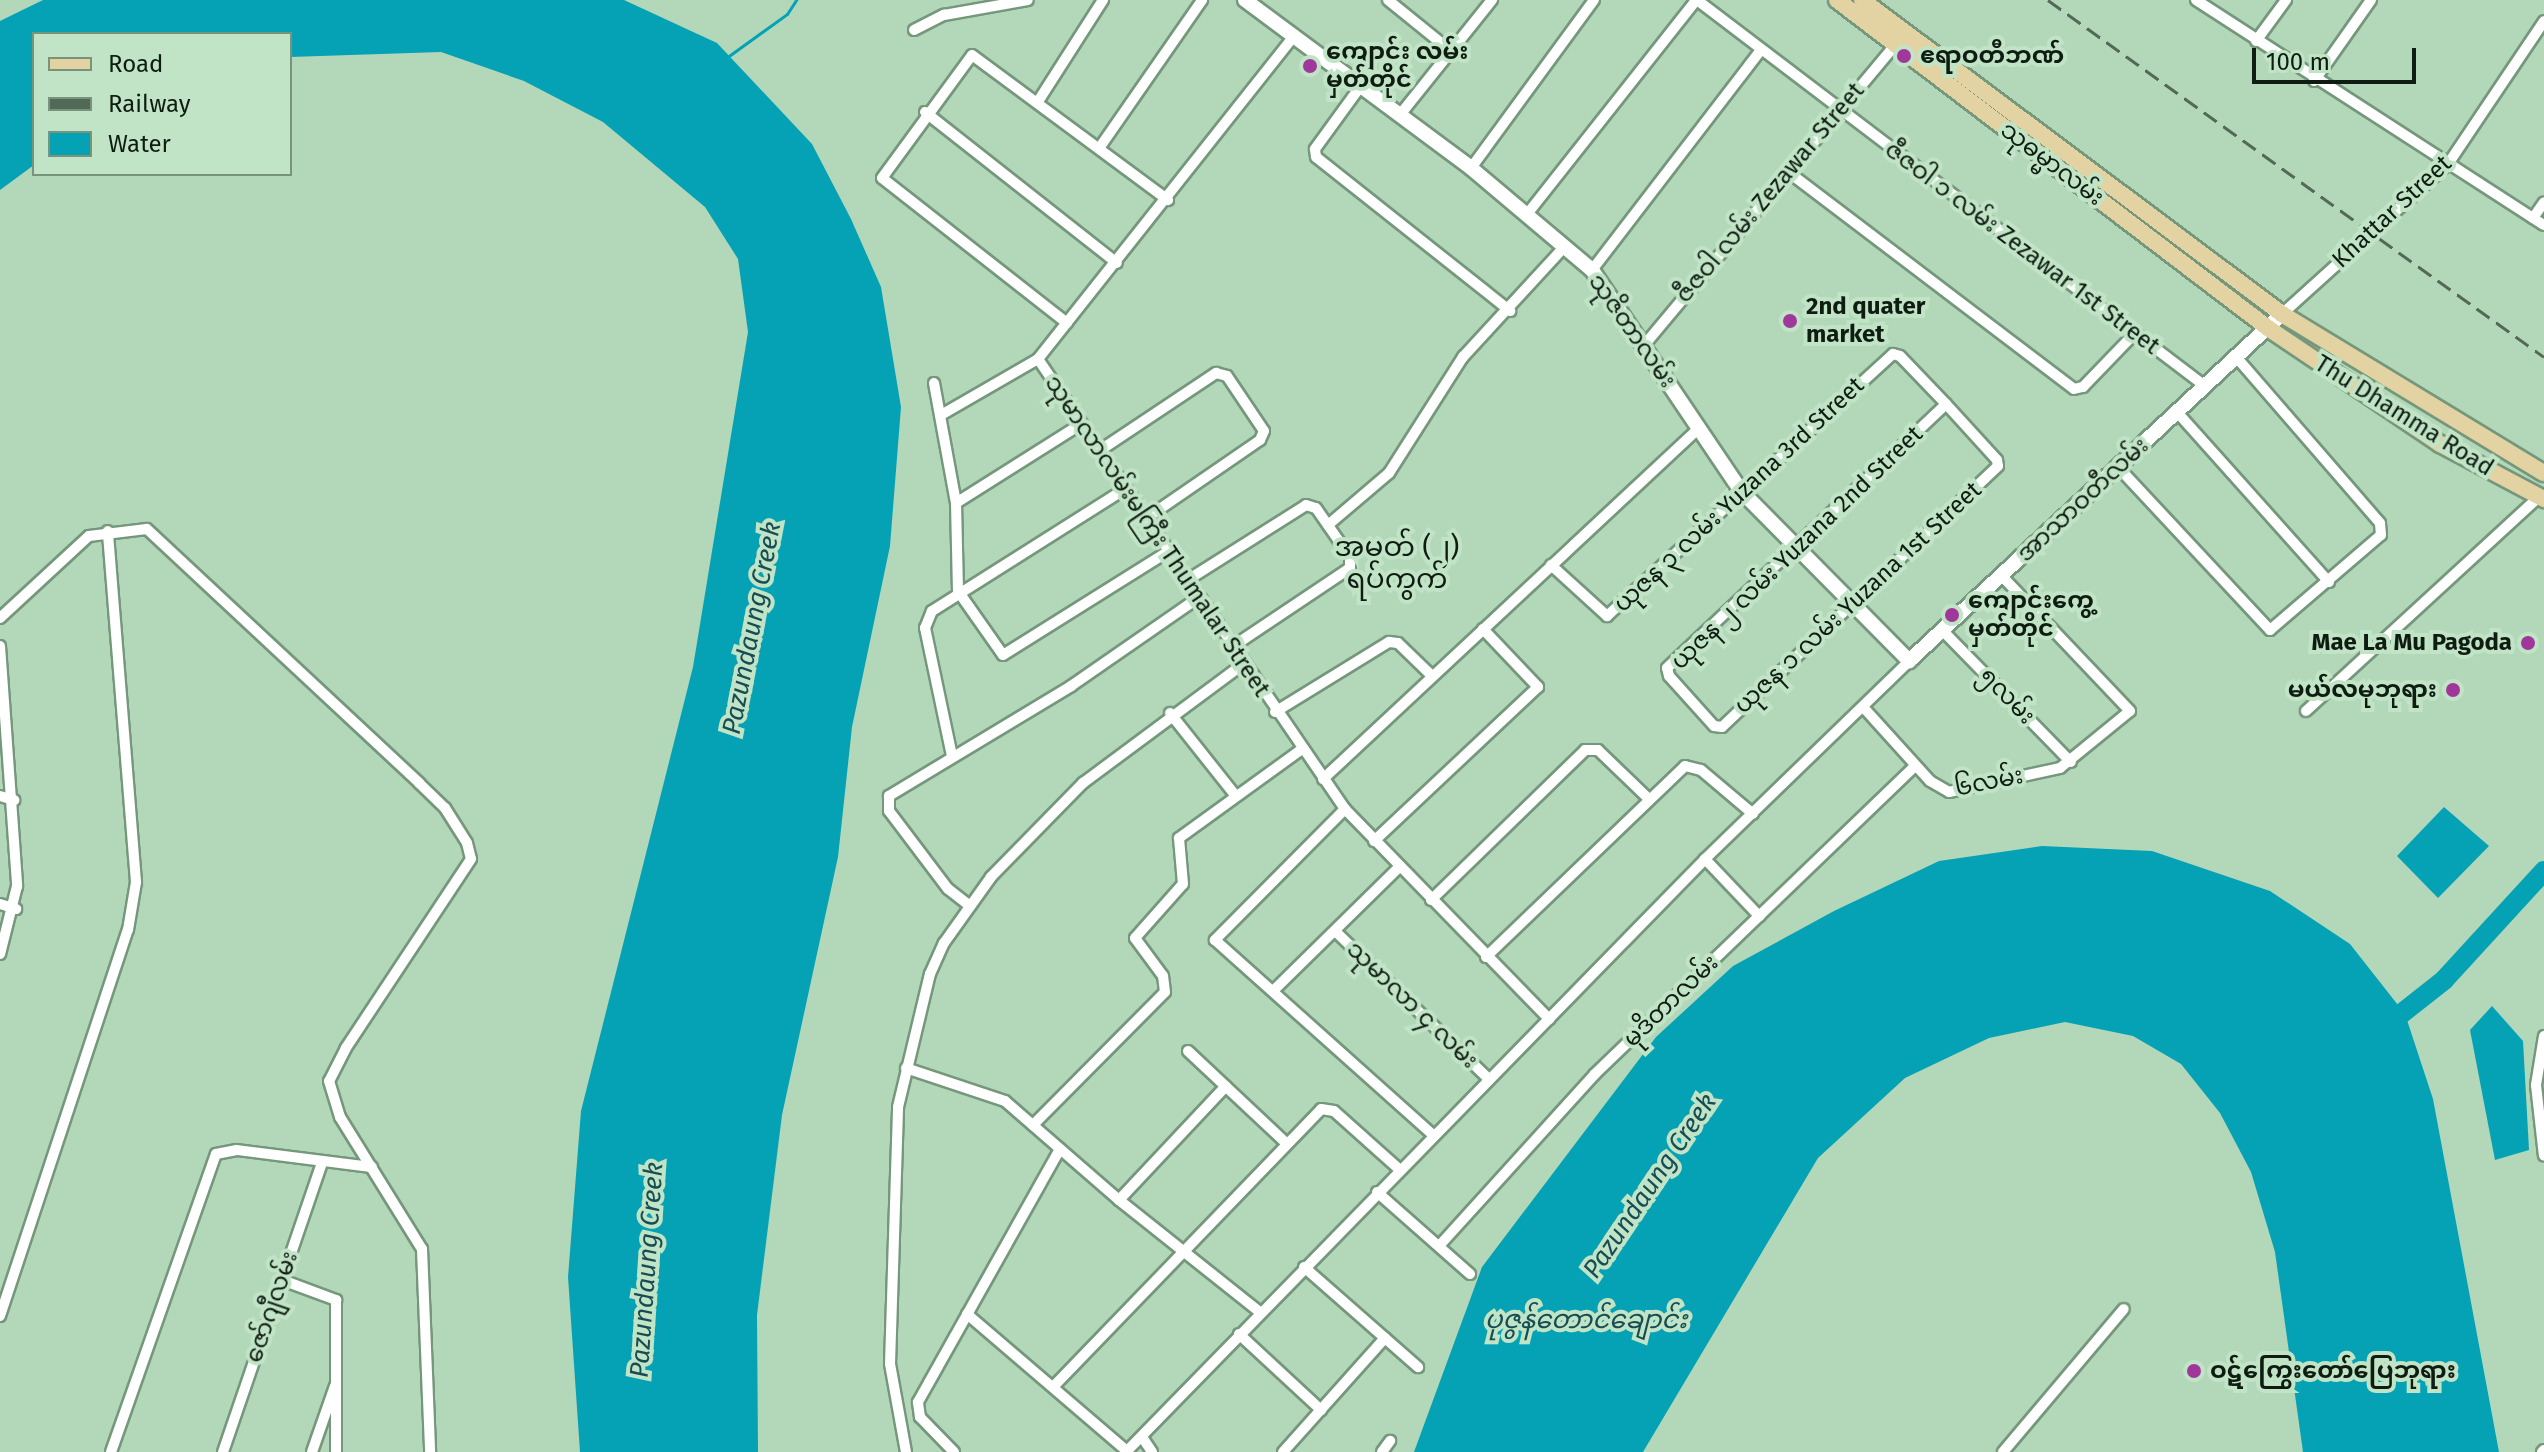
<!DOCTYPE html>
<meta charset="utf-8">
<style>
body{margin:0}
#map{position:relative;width:2544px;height:1452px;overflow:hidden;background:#b3d7b9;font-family:"Fira Sans","Noto Sans Myanmar",sans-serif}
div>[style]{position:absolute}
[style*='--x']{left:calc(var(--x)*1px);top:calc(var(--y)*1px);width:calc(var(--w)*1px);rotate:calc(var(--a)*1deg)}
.water>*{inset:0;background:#05a2b5}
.stream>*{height:3px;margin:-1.5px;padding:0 1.5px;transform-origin:1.5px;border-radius:1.5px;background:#05a2b5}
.river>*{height:20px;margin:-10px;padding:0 10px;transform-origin:10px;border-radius:10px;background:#05a2b5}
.roads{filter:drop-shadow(2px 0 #75977b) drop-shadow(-2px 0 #75977b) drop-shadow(0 2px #75977b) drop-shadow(0 -2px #75977b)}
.street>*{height:10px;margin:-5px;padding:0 5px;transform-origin:5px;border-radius:5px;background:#fff}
.secondary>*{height:14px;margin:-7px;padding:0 7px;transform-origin:7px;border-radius:7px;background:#fff}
.primary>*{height:16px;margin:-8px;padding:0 8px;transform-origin:8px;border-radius:8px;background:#e3d2a2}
.rail>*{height:3px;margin-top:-1.5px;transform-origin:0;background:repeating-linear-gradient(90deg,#536957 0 16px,transparent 0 24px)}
.dots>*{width:22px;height:22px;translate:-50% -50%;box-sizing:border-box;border:4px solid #c0e4c5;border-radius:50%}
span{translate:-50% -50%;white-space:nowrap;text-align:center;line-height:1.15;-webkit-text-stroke:8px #c0e4c5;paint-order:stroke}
.poi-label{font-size:24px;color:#0f1c12;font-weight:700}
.left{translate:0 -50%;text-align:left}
.right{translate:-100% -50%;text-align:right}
.street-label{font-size:24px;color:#0f1c12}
.water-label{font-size:26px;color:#164c54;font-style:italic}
.quarter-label{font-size:28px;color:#0f1c12}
.legend{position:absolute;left:32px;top:32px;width:260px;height:144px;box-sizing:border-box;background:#c0e4c5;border:2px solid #79947d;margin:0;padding:10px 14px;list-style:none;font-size:24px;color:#0f1c12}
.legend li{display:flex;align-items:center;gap:16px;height:40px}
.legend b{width:40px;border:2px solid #79947d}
.scale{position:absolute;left:2252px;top:48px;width:164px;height:36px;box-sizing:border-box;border:4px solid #0f1c12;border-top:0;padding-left:10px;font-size:24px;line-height:28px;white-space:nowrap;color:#0f1c12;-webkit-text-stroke:6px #c0e4c5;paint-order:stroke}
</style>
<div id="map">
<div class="water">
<div style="clip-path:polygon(43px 0,624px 0,717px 43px,812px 144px,851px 219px,881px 287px,901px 407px,890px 546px,852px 727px,838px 857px,782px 1115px,757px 1315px,758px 1452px,580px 1452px,568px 1277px,581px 1111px,693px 667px,748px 332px,738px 259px,705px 207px,603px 122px,524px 81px,441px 52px,290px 57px,290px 34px,34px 34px,34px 165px,0 190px,0 21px)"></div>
<div style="clip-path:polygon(2444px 807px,2489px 846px,2438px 898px,2397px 856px)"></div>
<div style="clip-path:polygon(2042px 846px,2152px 851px,2270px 891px,2350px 944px,2405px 1014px,2433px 1099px,2499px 1452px,2303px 1452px,2275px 1252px,2251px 1172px,2220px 1113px,2181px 1064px,2133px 1036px,2065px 1022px,1989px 1038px,1905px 1078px,1818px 1158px,1643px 1452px,1414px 1452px,1482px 1267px,1656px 1037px,1733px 966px,1834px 911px,1939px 861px)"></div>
<div style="clip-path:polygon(2492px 1006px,2523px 1041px,2529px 1150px,2495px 1160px,2470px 1030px)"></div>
</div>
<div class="stream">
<div style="--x:726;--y:58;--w:75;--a:-35.8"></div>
<div style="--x:787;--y:14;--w:17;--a:-57"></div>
</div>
<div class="river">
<div style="--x:2382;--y:1029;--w:79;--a:-38.3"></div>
<div style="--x:2444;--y:980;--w:148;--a:-47.5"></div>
</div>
<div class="roads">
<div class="street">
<div style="--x:1388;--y:0;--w:81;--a:39"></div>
<div style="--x:1697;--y:0;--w:638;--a:37.23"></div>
<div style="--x:2196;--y:0;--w:414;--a:32.9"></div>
<div style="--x:914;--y:30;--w:34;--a:-27"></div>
<div style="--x:944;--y:15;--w:85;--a:-10.1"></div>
<div style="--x:1294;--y:36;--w:412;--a:128.4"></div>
<div style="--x:1038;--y:359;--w:545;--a:55.7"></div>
<div style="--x:1345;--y:809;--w:293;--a:45.8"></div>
<div style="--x:2256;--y:41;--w:51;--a:-53.8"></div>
<div style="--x:2314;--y:81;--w:99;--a:-54.9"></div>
<div style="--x:1360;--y:87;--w:77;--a:126"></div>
<div style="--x:1315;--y:149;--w:8;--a:83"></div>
<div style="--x:1316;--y:157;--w:248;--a:38.4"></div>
<div style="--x:1039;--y:100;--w:119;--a:-57.4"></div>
<div style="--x:925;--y:112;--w:244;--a:38.2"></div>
<div style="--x:1399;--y:116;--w:149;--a:-51.3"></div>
<div style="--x:1100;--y:147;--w:179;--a:-55.2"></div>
<div style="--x:1471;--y:168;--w:208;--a:-53.8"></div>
<div style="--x:1787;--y:171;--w:360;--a:37.2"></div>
<div style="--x:2074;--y:389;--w:9;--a:-13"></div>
<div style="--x:2083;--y:387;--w:75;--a:-46.1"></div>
<div style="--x:1528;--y:213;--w:271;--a:-51.7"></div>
<div style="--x:2533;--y:218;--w:19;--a:-55"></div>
<div style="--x:1592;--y:270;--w:277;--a:-52.5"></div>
<div style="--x:2282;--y:314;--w:224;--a:-42.1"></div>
<div style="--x:2448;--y:164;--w:172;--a:-56.1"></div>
<div style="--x:1067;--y:323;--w:235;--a:-141.9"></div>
<div style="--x:882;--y:178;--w:152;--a:-53.8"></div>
<div style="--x:972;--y:55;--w:244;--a:36.5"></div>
<div style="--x:1646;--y:343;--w:390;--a:-50.1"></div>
<div style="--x:934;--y:383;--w:122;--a:79.6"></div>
<div style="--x:956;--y:503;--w:88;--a:88.7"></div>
<div style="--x:2177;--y:412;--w:228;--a:48.2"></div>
<div style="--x:941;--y:415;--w:112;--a:-30"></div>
<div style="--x:1099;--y:451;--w:141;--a:-33.7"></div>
<div style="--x:1216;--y:373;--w:11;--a:15"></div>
<div style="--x:1227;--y:376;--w:66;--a:56.1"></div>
<div style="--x:1264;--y:431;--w:10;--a:114"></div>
<div style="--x:1260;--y:440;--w:140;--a:145.5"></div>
<div style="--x:2118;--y:467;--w:223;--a:47"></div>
<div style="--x:2270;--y:630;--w:146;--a:-40.6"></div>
<div style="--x:2381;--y:535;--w:12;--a:-95"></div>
<div style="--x:2380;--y:523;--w:220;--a:-130.9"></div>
<div style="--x:956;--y:503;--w:148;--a:-32.3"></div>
<div style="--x:1328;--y:525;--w:80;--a:-40.4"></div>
<div style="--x:1389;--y:473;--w:138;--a:-57.5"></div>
<div style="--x:1463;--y:357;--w:151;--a:-47.4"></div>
<div style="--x:1551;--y:565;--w:76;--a:42.3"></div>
<div style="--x:1607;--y:616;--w:388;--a:-42.5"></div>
<div style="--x:1893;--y:354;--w:7;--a:16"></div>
<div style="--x:1900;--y:356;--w:66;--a:46.2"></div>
<div style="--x:1946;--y:404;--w:76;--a:47.7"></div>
<div style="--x:1997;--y:460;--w:6;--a:81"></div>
<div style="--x:1998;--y:466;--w:380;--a:136.6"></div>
<div style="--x:1722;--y:727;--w:8;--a:-173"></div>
<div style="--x:1714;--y:726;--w:67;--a:-132"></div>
<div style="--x:1669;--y:676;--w:8;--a:-104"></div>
<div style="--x:1667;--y:668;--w:384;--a:-43.4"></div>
<div style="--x:1186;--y:581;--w:142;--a:-32.3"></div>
<div style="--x:1306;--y:505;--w:10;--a:17"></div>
<div style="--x:1316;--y:508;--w:60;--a:55.2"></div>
<div style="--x:1350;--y:557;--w:11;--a:90"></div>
<div style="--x:1350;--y:568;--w:142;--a:146.2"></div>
<div style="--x:958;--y:591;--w:78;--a:54.9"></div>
<div style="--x:1003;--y:655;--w:194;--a:-32.1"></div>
<div style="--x:0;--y:618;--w:121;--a:-42.7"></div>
<div style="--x:89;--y:536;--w:58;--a:-6.9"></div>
<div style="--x:147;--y:529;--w:372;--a:43"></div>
<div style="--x:419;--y:783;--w:36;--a:44"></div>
<div style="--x:445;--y:808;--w:41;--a:57.8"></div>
<div style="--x:467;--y:843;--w:16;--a:76"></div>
<div style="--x:471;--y:859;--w:227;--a:123.5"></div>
<div style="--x:346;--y:1048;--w:37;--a:117"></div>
<div style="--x:329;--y:1081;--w:38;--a:73"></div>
<div style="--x:340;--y:1117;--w:155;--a:58.2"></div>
<div style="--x:422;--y:1249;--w:203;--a:87.7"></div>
<div style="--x:1943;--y:631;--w:183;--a:45.7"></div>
<div style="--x:0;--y:646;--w:241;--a:85.9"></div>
<div style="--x:17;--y:886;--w:70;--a:104"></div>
<div style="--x:1864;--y:708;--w:98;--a:47.9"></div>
<div style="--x:1930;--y:781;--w:22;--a:30"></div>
<div style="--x:1949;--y:792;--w:114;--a:-12.2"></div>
<div style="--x:2060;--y:768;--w:90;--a:-39.2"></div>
<div style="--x:2130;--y:711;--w:186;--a:-133.5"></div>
<div style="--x:2306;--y:711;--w:316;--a:-42.6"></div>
<div style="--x:1275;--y:712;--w:134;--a:-31.6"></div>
<div style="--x:1389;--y:642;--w:9;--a:6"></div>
<div style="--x:1398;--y:643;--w:47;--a:44.1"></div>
<div style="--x:1170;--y:713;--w:105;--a:51.6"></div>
<div style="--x:952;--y:756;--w:131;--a:-101.9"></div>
<div style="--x:925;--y:628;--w:18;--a:-68"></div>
<div style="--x:932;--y:611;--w:228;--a:-32.3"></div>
<div style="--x:1323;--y:779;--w:512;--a:-43.02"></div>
<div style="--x:0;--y:796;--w:15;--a:16"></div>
<div style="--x:1345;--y:809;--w:185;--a:134.8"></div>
<div style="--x:1215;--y:940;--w:292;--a:41.8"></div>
<div style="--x:1374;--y:841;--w:225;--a:-43.2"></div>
<div style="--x:1538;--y:687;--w:80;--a:-133.5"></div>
<div style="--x:1705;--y:859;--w:79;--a:46.5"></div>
<div style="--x:1431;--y:900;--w:215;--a:-44.2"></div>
<div style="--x:1585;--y:750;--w:13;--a:0"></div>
<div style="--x:1598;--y:750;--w:71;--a:43.9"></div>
<div style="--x:0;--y:904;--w:17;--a:17"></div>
<div style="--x:970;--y:906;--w:28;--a:-142"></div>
<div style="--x:948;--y:889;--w:98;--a:-127.1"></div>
<div style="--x:889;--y:811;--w:15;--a:-90"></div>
<div style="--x:889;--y:796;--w:213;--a:-31.1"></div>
<div style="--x:1071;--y:686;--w:155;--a:-34.7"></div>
<div style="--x:1335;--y:931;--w:214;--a:43.9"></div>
<div style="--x:1486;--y:957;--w:276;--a:-43.8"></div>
<div style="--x:1685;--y:766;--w:16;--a:14"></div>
<div style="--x:1701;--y:770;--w:68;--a:40.2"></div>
<div style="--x:1274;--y:990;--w:175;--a:-44.5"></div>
<div style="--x:2544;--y:1036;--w:50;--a:99.3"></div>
<div style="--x:2536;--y:1085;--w:71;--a:83.6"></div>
<div style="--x:1188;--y:1051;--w:134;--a:43.2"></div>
<div style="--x:906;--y:1068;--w:104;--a:18.4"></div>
<div style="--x:1005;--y:1101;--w:151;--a:41"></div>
<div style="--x:1119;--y:1200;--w:180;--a:38.5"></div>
<div style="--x:1033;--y:1125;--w:187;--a:-45.2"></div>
<div style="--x:1165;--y:992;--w:16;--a:-97"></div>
<div style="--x:1163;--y:976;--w:47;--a:-126.4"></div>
<div style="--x:1135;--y:938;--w:72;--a:-48.4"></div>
<div style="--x:1183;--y:884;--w:46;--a:-95"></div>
<div style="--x:1179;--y:838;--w:152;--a:-35.9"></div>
<div style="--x:1377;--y:1192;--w:124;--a:41.4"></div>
<div style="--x:1119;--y:1200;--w:156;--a:-46.8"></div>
<div style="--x:1439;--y:1246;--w:232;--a:-47.8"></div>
<div style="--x:1595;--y:1074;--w:444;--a:-43.9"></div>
<div style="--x:1304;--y:1267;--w:152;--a:41.3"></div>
<div style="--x:282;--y:1280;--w:58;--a:20.3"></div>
<div style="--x:336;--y:1300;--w:152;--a:90"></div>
<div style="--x:967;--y:1314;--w:211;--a:40.6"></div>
<div style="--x:0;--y:1316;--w:407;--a:-71.7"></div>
<div style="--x:128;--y:930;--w:49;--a:-80.5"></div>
<div style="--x:136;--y:882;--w:352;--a:-94.6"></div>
<div style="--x:1239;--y:1334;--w:112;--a:42.8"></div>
<div style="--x:1053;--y:1387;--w:386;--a:-46"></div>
<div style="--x:1321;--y:1109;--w:13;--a:9"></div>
<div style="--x:1334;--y:1111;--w:89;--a:41.8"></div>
<div style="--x:1142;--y:1437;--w:18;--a:56"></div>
<div style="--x:111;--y:1452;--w:316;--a:-70.6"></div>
<div style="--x:216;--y:1154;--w:21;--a:-11"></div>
<div style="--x:237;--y:1150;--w:136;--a:7.2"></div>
<div style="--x:223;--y:1452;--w:305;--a:-71.1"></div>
<div style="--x:312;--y:1452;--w:70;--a:-70.8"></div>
<div style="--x:906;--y:1452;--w:89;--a:-100.3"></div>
<div style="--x:890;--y:1364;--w:257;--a:-88.2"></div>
<div style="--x:898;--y:1107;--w:137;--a:-76.5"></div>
<div style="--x:930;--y:974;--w:34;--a:-66"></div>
<div style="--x:944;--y:943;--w:81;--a:-54.5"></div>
<div style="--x:991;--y:877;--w:132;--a:-45.6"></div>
<div style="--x:1083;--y:783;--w:199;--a:-36.6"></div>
<div style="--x:954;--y:1452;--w:49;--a:-134.2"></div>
<div style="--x:920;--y:1417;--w:15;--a:-98"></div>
<div style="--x:918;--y:1402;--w:290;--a:-60.7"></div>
<div style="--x:1126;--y:1452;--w:829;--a:-45.68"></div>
<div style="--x:1705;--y:859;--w:284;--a:-44.1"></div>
<div style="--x:1283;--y:1452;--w:153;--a:-48.2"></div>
<div style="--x:1382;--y:1452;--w:14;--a:-54"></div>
<div style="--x:2003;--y:1452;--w:187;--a:-49.8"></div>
<div style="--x:2542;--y:1452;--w:3;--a:-45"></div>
</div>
<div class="secondary">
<div style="--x:1245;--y:0;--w:282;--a:36.6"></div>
<div style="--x:1471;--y:168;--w:158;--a:40.1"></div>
<div style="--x:1592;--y:270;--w:268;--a:56"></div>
<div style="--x:1742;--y:492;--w:238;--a:45.3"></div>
<div style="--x:1909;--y:661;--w:509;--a:-42.93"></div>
</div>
<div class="primary">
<div style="--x:1837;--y:0;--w:542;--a:37.27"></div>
<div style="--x:2268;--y:328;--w:207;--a:34"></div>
<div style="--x:2440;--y:444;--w:118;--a:27.9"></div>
<div style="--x:1862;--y:0;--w:524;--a:36.78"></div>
<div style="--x:2282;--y:314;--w:306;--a:31.3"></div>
</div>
</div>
<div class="rail">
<div style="--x:2048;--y:0;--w:611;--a:35.74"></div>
</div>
<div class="dots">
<div style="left:1904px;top:56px;background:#a0389b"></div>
<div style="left:1310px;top:66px;background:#a0389b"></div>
<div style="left:1790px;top:321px;background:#a0389b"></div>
<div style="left:1952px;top:615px;background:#a0389b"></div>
<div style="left:2528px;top:643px;background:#a0389b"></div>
<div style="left:2453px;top:690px;background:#a0389b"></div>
<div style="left:2194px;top:1371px;background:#a0389b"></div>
</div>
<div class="poi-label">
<span class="left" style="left:1326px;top:66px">ကျောင်း လမ်း<br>မှတ်တိုင်</span>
<span class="left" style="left:1920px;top:56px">ဧရာဝတီဘဏ်</span>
<span class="left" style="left:1806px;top:321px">2nd quater<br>market</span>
<span class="left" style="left:1968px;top:615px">ကျောင်းကွေ့<br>မှတ်တိုင်</span>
<span class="right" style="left:2512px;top:643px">Mae La Mu Pagoda</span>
<span class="right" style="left:2437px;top:690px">မယ်လမုဘုရား</span>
<span class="left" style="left:2210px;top:1371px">ဝဋ်ကြွေးတော်ပြေဘုရား</span>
</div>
<div class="street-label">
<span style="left:2052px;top:164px;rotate:37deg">သုဓမ္မာလမ်း</span>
<span style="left:1770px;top:193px;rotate:-50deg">ဇီဇဝါ လမ်း Zezawar Street</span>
<span style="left:2392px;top:212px;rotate:-43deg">Khattar Street</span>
<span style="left:2022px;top:248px;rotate:37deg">ဇီဇဝါ ၁ လမ်း Zezawar 1st Street</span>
<span style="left:1632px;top:331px;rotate:55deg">သုဇိတာလမ်း</span>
<span style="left:2404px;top:416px;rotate:32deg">Thu Dhamma Road</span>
<span style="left:1739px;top:495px;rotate:-43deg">ယုဇန ၃ လမ်း Yuzana 3rd Street</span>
<span style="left:2083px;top:500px;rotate:-43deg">အာသာဝတီလမ်း</span>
<span style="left:1157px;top:536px;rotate:56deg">သုမာလာလမ်းမကြီး Thumalar Street</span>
<span style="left:1797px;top:548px;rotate:-44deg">ယုဇန ၂ လမ်း Yuzana 2nd Street</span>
<span style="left:1858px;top:598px;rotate:-43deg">ယုဇန ၁ လမ်း Yuzana 1st Street</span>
<span style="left:2007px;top:696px;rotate:46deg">၅လမ်း</span>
<span style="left:1989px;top:782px;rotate:-11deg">၆လမ်း</span>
<span style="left:1671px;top:1001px;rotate:-44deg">မုဒိတာလမ်း</span>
<span style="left:1412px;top:1005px;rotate:44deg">သုမာလာ ၄ လမ်း</span>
<span style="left:272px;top:1307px;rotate:-71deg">ဇော်ဂျီလမ်း</span>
</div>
<div class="water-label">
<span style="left:752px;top:628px;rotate:-79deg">Pazundaung Creek</span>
<span style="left:1650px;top:1186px;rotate:-56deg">Pazundaung Creek</span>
<span style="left:647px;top:1270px;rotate:-86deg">Pazundaung Creek</span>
<span style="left:1586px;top:1320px">ပုဇွန်တောင်ချောင်း</span>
</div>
<div class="quarter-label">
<span style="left:1397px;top:563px">အမှတ် (၂)<br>ရပ်ကွက်</span>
</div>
<ul class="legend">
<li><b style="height:10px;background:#e3d2a2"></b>Road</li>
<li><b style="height:10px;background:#536957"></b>Railway</li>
<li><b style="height:22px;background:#05a2b5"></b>Water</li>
</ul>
<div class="scale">100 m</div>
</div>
